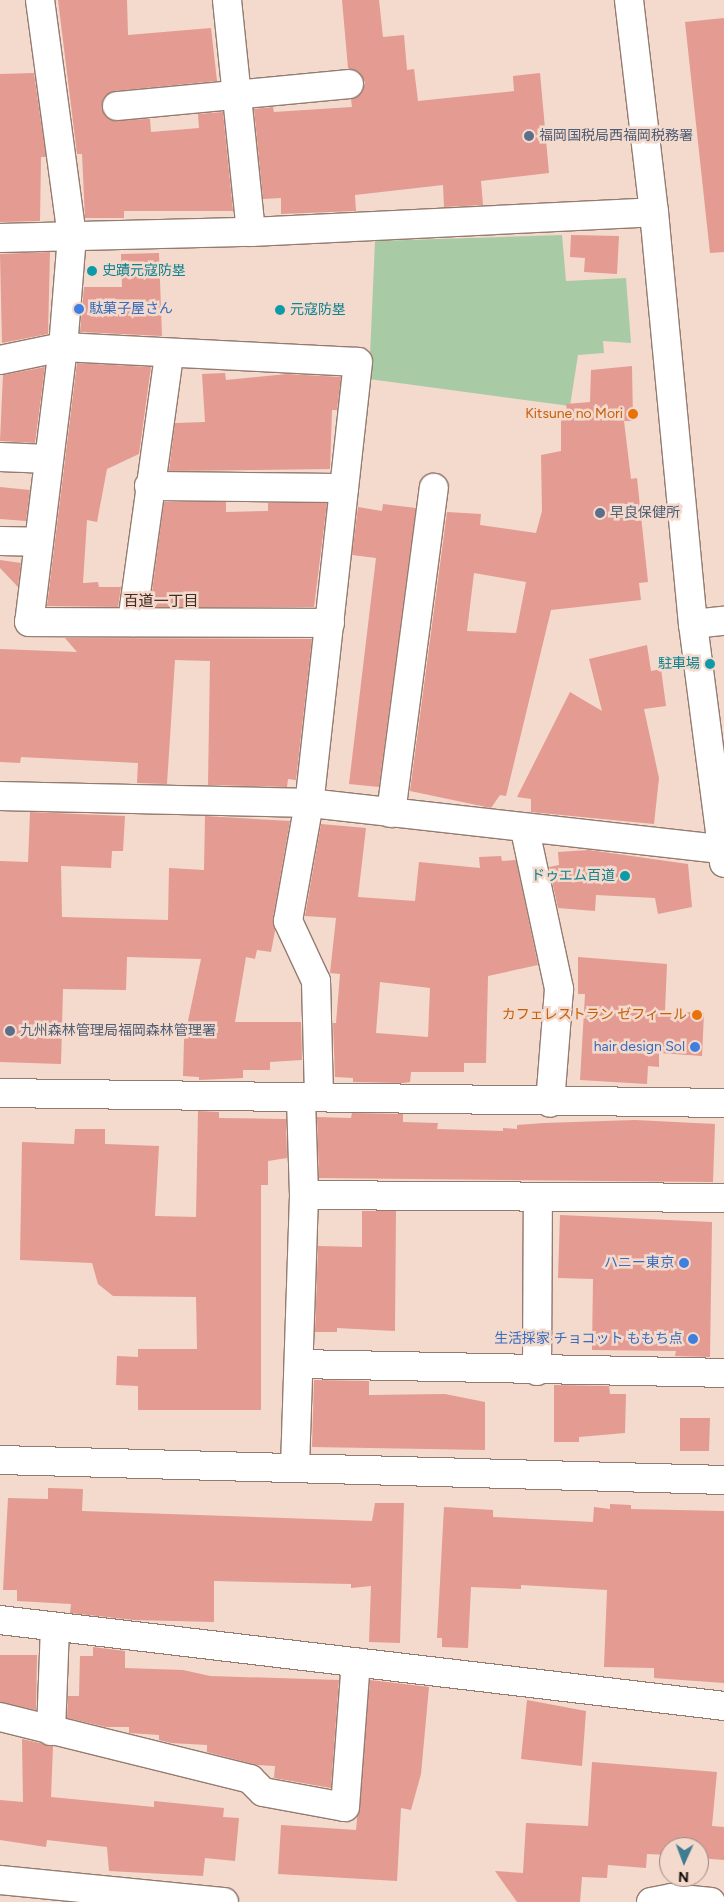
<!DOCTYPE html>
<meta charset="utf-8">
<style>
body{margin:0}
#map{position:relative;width:724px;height:1902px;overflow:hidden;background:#f4d9cd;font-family:Figtree,"Noto Sans JP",sans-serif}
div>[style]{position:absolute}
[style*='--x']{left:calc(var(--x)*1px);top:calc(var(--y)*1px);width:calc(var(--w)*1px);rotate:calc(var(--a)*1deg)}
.green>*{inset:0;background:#a8cba5}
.building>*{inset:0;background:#e39b92}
.roads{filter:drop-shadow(1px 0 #947b70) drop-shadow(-1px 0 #947b70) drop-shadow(0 1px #947b70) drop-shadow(0 -1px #947b70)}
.minor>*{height:28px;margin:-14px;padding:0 14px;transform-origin:14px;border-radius:14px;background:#fff}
.dots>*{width:14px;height:14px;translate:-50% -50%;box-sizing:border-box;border:2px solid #f4d9cd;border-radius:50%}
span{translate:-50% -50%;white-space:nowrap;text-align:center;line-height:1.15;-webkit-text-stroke:5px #f4d9cd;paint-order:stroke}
.service-label{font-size:14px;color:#4e5e75}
.left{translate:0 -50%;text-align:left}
.culture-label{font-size:14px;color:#0d838f}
.right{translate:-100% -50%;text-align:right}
.shop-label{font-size:14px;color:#366cbe}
.food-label{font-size:14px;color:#c56008}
.neighbourhood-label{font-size:15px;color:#412c23}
.north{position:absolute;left:659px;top:1837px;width:50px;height:50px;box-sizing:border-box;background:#f4d9cd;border:1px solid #9a867d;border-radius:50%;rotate:182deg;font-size:14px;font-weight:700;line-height:20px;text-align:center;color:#120a06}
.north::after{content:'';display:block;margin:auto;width:18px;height:22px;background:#3e7c92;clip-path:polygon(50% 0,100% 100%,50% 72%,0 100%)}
</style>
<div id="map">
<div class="green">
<div style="clip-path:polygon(562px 235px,566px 281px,626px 278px,631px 343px,603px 341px,604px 353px,578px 355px,570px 406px,369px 379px,375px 241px)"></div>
</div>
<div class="building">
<div style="clip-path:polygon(58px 0,127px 0,128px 35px,211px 28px,217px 81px,115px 91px,103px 99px,102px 108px,111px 120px,150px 119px,151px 132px,199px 128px,198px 114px,223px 112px,233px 211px,124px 211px,124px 218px,85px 218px,82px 154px,77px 154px)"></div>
<div style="clip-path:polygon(342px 0,379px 0,383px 37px,404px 35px,407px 70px,414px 69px,418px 101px,514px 91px,513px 76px,540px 73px,549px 173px,481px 181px,483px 205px,444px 207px,443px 185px,355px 195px,356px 211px,281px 214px,281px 198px,263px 199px,254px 109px,273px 107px,274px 112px,352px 107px,351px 99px,358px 96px,365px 83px,361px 75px,348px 68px)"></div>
<div style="clip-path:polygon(724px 18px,724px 252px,710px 253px,685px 22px)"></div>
<div style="clip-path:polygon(34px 73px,46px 157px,41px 157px,40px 221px,0 222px,0 74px)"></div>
<div style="clip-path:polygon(571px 235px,619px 236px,617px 274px,584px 272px,585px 258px,570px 257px)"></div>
<div style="clip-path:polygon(50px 252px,48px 334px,2px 343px,0 254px)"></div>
<div style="clip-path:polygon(159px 253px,162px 336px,80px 332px,84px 287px,122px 287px,121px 254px)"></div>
<div style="clip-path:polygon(77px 363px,151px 367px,139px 454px,107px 469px,97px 522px,87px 520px,83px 583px,98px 582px,99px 587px,121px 587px,118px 607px,47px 606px)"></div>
<div style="clip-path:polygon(evenodd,632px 366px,633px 421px,624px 421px,631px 479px,637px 478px,648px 582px,639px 583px,641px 600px,551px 610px,506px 796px,500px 795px,491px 808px,410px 791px,447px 512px,481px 514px,480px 525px,536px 533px,542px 511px,541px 455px,561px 451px,561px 420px,568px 420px,566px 404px,590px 402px,591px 370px,632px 366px,474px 573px,526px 582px,516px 633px,467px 631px,474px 573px)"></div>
<div style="clip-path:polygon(45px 367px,35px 443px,0 441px,3px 375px)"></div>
<div style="clip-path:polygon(225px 373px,226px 380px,287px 374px,341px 377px,337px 410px,332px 410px,330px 469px,169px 471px,175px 423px,205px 422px,202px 374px)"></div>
<div style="clip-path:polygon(0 487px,30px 490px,26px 521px,0 519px)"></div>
<div style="clip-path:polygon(164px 502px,226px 502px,226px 512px,268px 511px,268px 503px,327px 503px,314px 607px,150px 607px)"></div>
<div style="clip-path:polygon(383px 504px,416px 508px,379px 787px,349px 784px,376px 558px,352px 555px,358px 507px,382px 511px)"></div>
<div style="clip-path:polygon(0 560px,21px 563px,18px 587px,0 568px)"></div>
<div style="clip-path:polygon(65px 638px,312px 639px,296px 780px,288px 779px,287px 787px,208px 785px,210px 661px,175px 660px,167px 784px,137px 783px,138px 763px,21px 757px,20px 763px,0 762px,0 649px,77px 652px)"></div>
<div style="clip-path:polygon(647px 645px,651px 671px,661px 669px,666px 706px,644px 709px,659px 778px,654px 824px,531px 812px,531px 799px,517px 797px,570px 692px,602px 711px,589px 659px)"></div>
<div style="clip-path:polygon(30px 812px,125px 816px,123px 851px,112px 851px,111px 868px,61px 866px,62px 917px,168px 920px,169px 868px,204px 870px,205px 816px,290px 821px,273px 918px,275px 931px,271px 952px,257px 950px,255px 959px,246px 957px,235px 1022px,301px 1022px,302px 1060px,270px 1062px,270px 1070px,243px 1070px,243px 1078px,199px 1080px,199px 1077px,183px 1076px,184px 1040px,201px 959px,127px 957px,126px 990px,63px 989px,61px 1064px,0 1062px,0 861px,28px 862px)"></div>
<div style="clip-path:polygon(evenodd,321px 824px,366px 828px,358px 897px,415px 901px,419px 862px,480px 868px,479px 857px,501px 856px,502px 861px,516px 860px,538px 965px,488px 976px,486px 1063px,464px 1063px,464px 1072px,411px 1072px,410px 1082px,403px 1083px,353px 1082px,353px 1078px,335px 1077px,333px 1023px,336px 1023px,340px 974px,330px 973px,336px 918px,305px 916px,321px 824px,380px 982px,430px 988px,428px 1037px,376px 1033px,380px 982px)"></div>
<div style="clip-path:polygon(589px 850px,688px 864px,692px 907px,658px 914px,655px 898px,596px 895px,595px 911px,558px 908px,549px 867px,559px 865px,558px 852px)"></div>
<div style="clip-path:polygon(578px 957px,667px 964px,665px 1011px,704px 1013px,702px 1056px,659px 1053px,659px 1067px,648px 1066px,647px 1084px,580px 1080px,585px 994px,578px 994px)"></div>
<div style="clip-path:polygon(198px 1111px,219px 1112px,219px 1118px,286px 1119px,287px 1158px,268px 1161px,268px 1185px,261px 1185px,261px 1410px,138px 1410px,138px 1386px,116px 1385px,117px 1356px,138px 1357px,138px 1349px,197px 1349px,196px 1297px,113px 1296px,98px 1284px,92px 1263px,20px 1260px,22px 1142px,74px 1144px,75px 1129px,105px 1129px,105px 1144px,159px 1146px,155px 1216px,196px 1217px)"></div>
<div style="clip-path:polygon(352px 1113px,403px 1114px,403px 1122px,438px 1123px,437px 1129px,503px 1131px,503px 1128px,517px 1129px,517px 1125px,544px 1123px,635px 1120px,715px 1124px,713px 1182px,319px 1178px,317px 1117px,351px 1118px)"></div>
<div style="clip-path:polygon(362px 1211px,396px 1211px,395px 1331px,337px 1328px,337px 1332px,315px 1332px,318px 1246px,362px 1247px)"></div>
<div style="clip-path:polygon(560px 1215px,712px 1222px,710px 1357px,675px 1356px,676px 1351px,592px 1350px,593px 1279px,558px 1278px)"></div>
<div style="clip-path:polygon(314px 1380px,369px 1381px,369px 1395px,445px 1394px,485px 1402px,485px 1450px,312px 1447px)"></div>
<div style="clip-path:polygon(554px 1385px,609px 1386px,610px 1394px,626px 1394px,625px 1433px,579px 1437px,579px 1442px,554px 1442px)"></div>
<div style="clip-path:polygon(680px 1418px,710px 1418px,709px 1451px,680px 1451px)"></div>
<div style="clip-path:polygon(48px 1488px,83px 1489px,82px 1511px,372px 1521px,375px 1503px,404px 1503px,400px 1643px,369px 1642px,371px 1586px,351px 1588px,351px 1584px,214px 1581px,214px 1622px,134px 1620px,70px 1613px,71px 1604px,17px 1601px,17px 1590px,3px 1590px,8px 1498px,48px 1499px)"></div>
<div style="clip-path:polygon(610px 1504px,631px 1505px,631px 1509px,724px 1511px,724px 1683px,654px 1678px,654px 1668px,604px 1667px,607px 1590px,521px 1585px,521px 1589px,471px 1587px,468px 1648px,442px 1647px,442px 1638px,437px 1638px,444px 1507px,493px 1510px,493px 1517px,593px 1522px,594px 1507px,610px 1509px)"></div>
<div style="clip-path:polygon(93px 1647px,125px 1651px,125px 1668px,183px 1670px,210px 1676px,339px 1680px,331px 1788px,274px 1778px,275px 1766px,257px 1765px,207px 1752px,207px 1745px,171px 1743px,159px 1740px,159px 1735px,129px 1733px,129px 1727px,106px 1727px,67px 1718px,68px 1696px,79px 1696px,80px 1656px,93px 1656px)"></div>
<div style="clip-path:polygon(0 1655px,37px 1655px,36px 1710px,0 1702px)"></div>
<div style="clip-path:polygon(370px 1680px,429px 1687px,421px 1774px,411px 1810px,401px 1808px,397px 1881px,278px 1874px,281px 1825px,356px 1830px)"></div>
<div style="clip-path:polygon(527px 1700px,586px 1711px,582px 1766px,521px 1759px)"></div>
<div style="clip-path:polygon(22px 1739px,53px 1746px,51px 1797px,154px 1807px,154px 1801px,224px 1808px,223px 1817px,239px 1818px,235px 1861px,205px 1858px,203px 1876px,109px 1871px,107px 1847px,47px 1840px,46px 1847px,0 1840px,0 1800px,23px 1802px)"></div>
<div style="clip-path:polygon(592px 1762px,717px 1772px,712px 1826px,724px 1827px,724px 1860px,699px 1858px,699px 1847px,669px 1847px,669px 1855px,647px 1854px,646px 1868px,608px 1865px,607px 1878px,582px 1877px,580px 1902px,517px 1902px,495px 1871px,523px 1873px,526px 1823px,588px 1826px)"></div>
</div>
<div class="roads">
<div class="minor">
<div style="--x:40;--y:0;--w:238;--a:82.3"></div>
<div style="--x:72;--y:236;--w:111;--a:94.6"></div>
<div style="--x:63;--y:347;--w:277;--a:97"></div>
<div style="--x:29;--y:622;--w:301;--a:0.2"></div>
<div style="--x:227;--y:0;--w:233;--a:84.1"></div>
<div style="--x:629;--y:0;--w:213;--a:83.3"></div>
<div style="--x:654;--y:212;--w:414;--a:84.6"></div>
<div style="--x:693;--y:624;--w:241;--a:82.6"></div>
<div style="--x:117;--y:106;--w:233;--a:-5.4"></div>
<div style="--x:0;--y:238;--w:251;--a:-1.4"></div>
<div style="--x:251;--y:232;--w:403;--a:-2.8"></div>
<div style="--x:0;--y:360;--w:64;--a:-11.7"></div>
<div style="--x:63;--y:347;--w:295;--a:2.9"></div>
<div style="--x:358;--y:362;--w:444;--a:96.3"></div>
<div style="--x:309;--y:803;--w:120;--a:100.1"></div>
<div style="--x:288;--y:921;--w:66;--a:65"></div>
<div style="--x:316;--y:981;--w:116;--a:88.5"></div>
<div style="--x:0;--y:457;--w:49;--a:2.3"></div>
<div style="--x:149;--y:486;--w:195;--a:0.6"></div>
<div style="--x:0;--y:541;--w:39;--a:1"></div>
<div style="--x:132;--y:622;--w:271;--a:-82.1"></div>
<div style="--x:693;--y:624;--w:31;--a:-6"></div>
<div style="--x:0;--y:796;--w:309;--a:1.3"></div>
<div style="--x:309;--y:803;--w:416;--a:6.4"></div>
<div style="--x:391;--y:813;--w:328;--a:-82.5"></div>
<div style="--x:525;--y:830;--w:163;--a:77.9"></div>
<div style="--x:559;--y:989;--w:114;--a:94.5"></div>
<div style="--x:0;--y:1093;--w:724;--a:0.79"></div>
<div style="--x:304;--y:1195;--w:420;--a:0.4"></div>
<div style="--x:299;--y:1364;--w:425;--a:1.2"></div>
<div style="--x:537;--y:1371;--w:174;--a:-89.7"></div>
<div style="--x:0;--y:1460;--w:724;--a:1.58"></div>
<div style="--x:295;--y:1467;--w:272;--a:-88.1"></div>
<div style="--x:304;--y:1195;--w:96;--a:-91.8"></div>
<div style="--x:0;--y:1620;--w:729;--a:6.77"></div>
<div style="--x:0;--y:1717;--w:258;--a:13.9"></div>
<div style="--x:250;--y:1779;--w:18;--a:45"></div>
<div style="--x:263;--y:1792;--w:83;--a:10.4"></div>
<div style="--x:345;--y:1807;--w:145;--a:-85.7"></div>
<div style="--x:51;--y:1731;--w:103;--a:-87.8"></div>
<div style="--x:0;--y:1880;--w:225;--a:5.6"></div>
<div style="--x:651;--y:1902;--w:20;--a:-11"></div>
<div style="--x:671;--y:1898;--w:40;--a:5.7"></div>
</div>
</div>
<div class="dots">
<div style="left:529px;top:136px;background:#5c6f8a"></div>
<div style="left:92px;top:271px;background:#0f9aa8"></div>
<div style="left:79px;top:309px;background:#3f7fe0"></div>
<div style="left:280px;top:310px;background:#0f9aa8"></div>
<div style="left:633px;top:414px;background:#e8710a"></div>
<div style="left:600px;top:513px;background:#5c6f8a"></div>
<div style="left:710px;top:664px;background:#0f9aa8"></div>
<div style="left:625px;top:876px;background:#0f9aa8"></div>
<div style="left:697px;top:1015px;background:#e8710a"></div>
<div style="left:10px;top:1031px;background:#5c6f8a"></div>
<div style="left:695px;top:1047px;background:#3f7fe0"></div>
<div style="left:684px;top:1263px;background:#3f7fe0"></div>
<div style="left:693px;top:1339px;background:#3f7fe0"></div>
</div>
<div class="service-label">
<span class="left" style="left:539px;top:136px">福岡国税局西福岡税務署</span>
<span class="left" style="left:610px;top:513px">早良保健所</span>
<span class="left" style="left:20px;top:1031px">九州森林管理局福岡森林管理署</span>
</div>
<div class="culture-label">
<span class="left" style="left:102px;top:271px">史蹟元寇防塁</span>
<span class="left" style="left:290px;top:310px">元寇防塁</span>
<span class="right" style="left:700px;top:664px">駐車場</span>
<span class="right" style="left:615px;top:876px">ドゥエム百道</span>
</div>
<div class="shop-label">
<span class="left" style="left:89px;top:309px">駄菓子屋さん</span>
<span class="right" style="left:685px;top:1047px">hair design Sol</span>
<span class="right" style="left:674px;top:1263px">ハニー東京</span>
<span class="right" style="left:683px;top:1339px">生活採家 チョコット ももち点</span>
</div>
<div class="food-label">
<span class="right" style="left:623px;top:414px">Kitsune no Mori</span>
<span class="right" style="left:687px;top:1015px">カフェレストラン ゼフィール</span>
</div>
<div class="neighbourhood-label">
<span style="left:161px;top:602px">百道一丁目</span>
</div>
<div class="north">N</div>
</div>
